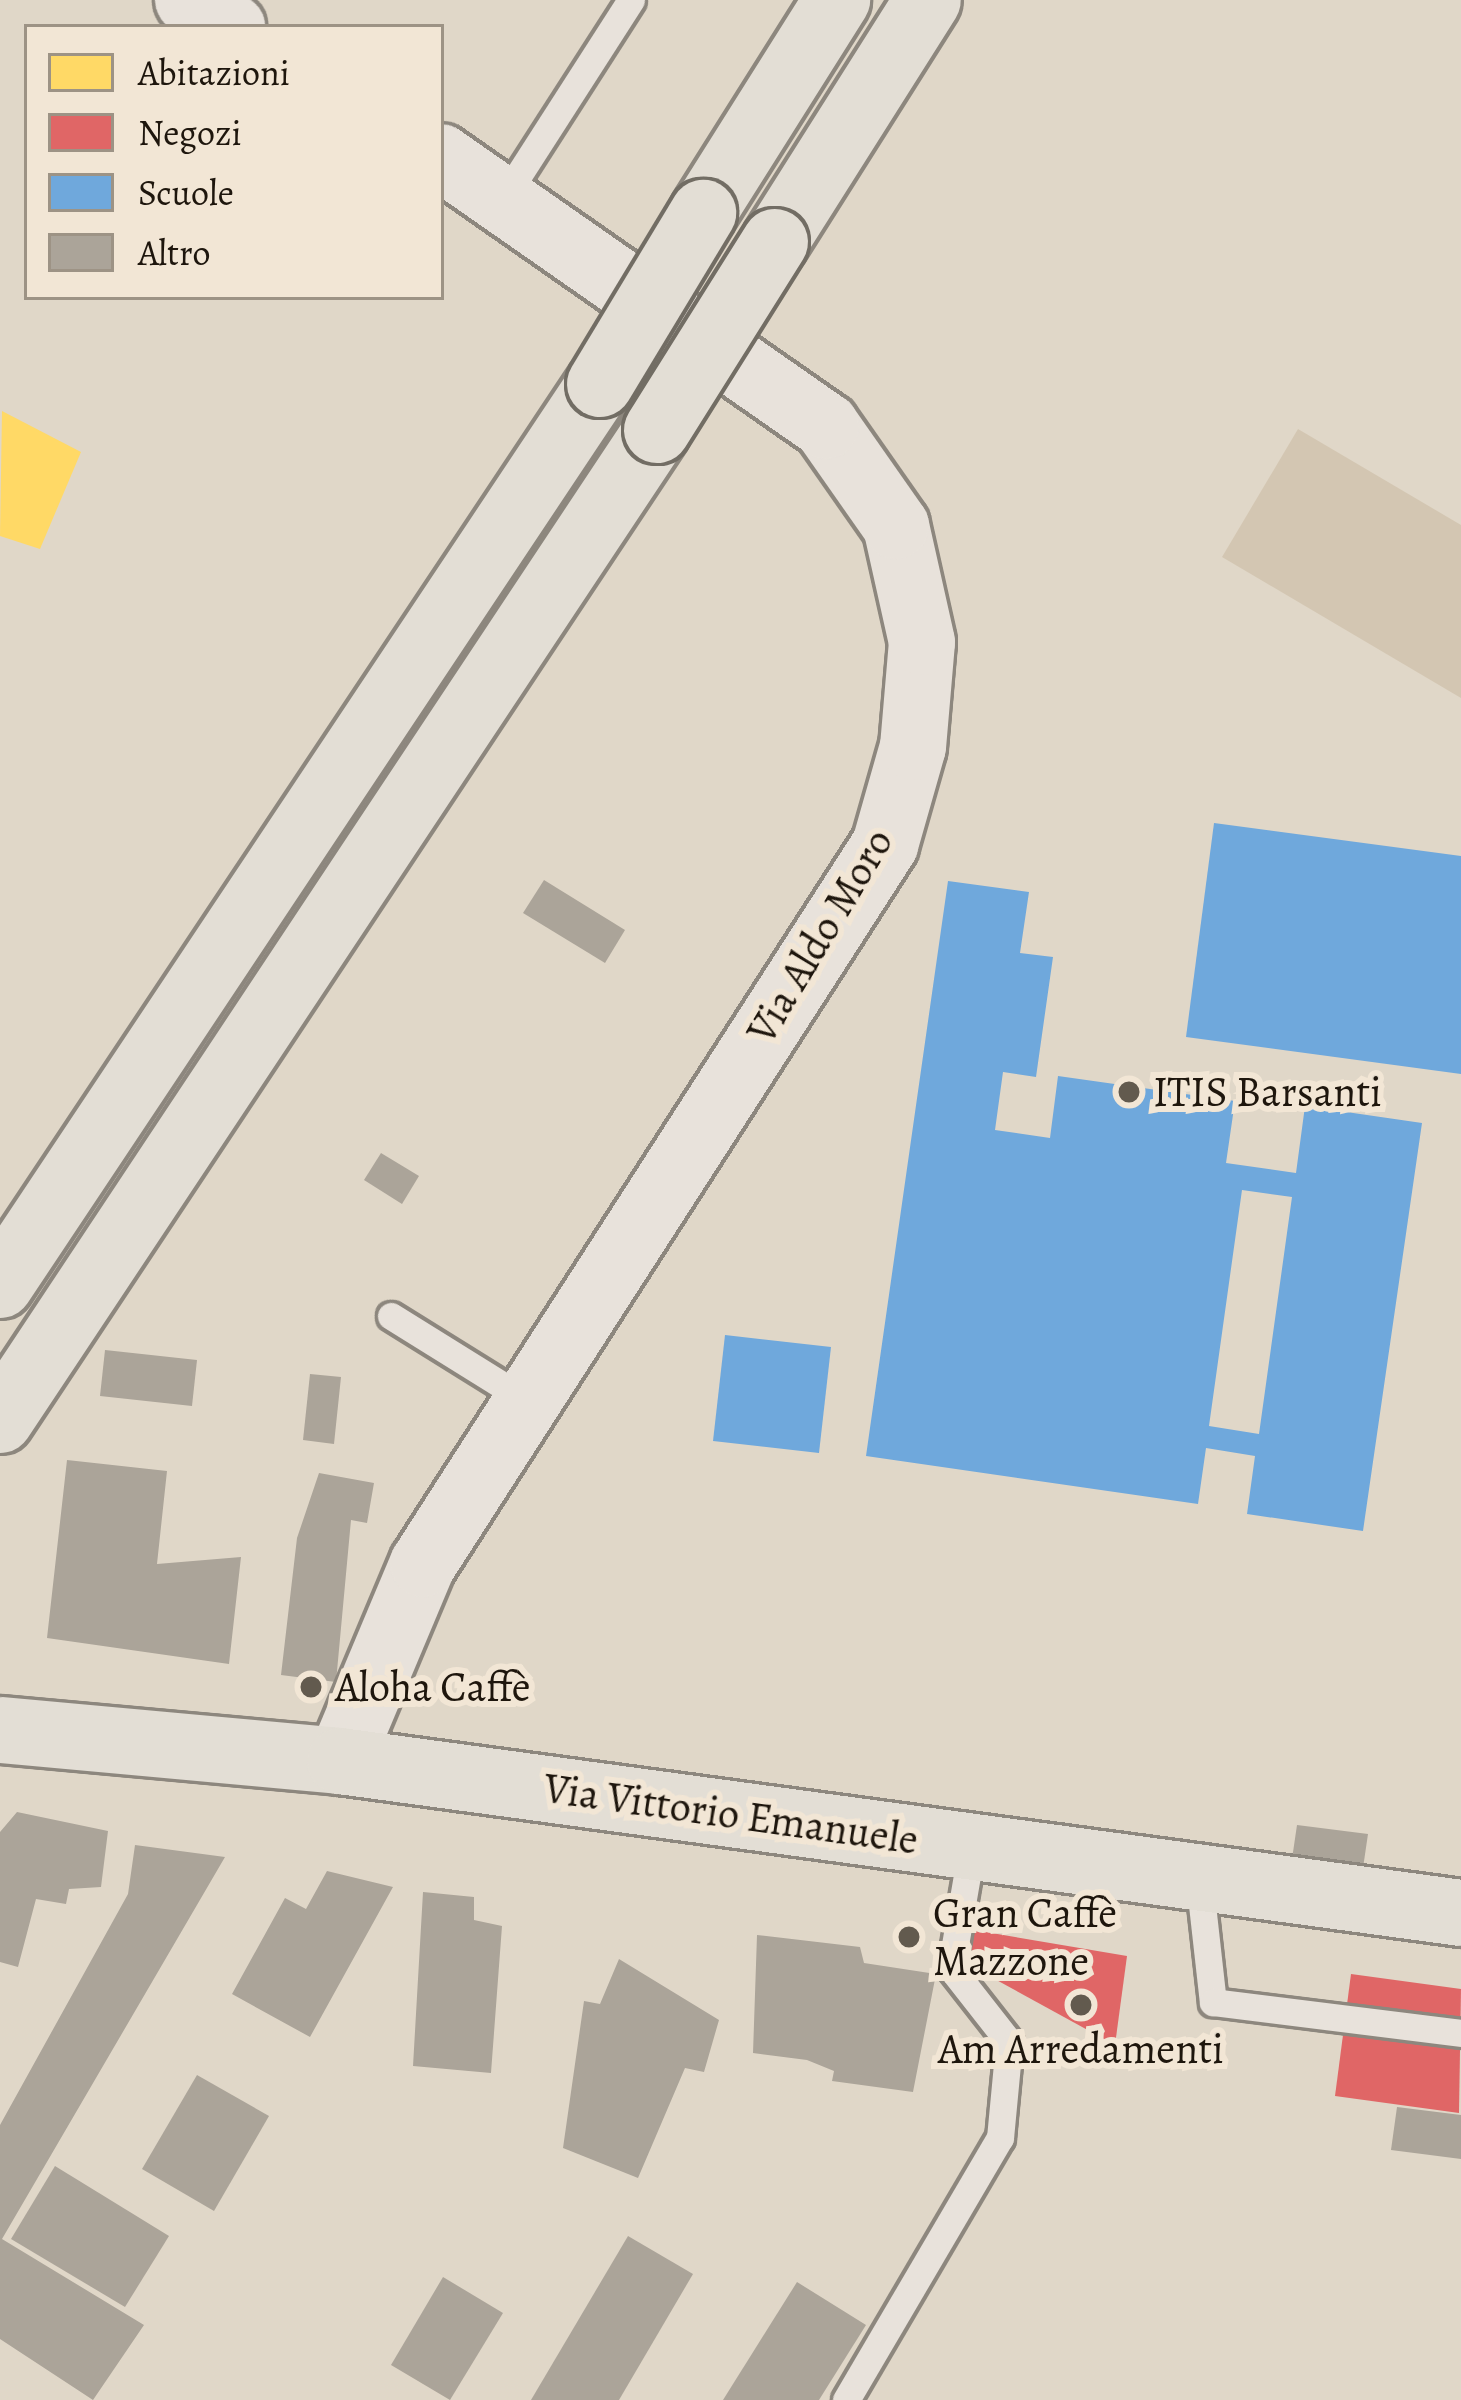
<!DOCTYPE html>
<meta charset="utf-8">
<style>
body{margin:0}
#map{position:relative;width:1461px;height:2400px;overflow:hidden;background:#e0d7c8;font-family:Alegreya,serif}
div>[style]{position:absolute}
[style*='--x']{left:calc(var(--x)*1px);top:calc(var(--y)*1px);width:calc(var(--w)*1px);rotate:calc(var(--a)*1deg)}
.green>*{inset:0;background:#d3c6b2}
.homes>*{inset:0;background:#ffd966}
.shops>*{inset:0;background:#e06666}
.schools>*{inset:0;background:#6fa8dc}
.building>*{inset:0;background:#aba499}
.roads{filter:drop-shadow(3px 0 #8d877e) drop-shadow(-3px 0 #8d877e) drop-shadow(0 3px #8d877e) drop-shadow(0 -3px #8d877e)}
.lane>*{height:27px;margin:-13.5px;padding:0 13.5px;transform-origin:13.5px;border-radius:13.5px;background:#e8e2db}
.secondary>*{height:66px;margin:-33px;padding:0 33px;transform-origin:33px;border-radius:33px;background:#e8e2db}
.primary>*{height:66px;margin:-33px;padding:0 33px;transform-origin:33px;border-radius:33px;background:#e3ded5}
.highway>*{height:66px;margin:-33px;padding:0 33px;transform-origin:33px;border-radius:33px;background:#e3ded5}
.bridges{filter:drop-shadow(3px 0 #726d64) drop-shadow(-3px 0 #726d64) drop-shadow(0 3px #726d64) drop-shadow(0 -3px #726d64)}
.highway-bridge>*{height:66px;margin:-33px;padding:0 33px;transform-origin:33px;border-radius:33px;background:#e3ded5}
.dots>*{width:33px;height:33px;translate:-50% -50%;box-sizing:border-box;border:6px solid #f2e6d5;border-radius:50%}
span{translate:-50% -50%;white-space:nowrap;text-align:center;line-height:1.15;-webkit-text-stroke:12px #f2e6d5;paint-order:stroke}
.street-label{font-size:42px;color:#1e160d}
.poi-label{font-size:42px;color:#1e160d}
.left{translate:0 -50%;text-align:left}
.legend{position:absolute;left:24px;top:24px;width:420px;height:276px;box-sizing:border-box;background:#f2e6d5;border:3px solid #9d9385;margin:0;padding:15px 21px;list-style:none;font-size:36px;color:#1e160d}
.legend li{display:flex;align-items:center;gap:24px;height:60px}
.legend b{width:60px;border:3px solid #9d9385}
</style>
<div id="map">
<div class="green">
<div style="clip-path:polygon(1298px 429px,1461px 525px,1461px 698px,1222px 557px)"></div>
</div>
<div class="homes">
<div style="clip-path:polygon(2px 411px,81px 452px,40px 549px,0 536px)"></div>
</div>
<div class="shops">
<div style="clip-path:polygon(974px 1930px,1127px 1956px,1115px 2045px,969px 1965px)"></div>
<div style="clip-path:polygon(1351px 1974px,1461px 1989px,1459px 2113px,1335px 2096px)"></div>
</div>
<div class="schools">
<div style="clip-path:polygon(1214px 823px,1461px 856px,1461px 1074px,1186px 1037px)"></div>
<div style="clip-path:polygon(evenodd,948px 881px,1029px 892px,1020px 953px,1053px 957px,1036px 1077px,1003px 1072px,995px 1130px,1050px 1138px,1058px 1076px,1235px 1101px,1226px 1163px,1296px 1173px,1305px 1106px,1422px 1123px,1363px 1531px,1247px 1514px,1255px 1456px,1206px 1448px,1198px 1504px,866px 1456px,948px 881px,1242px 1190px,1292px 1197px,1259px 1434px,1209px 1426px,1242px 1190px)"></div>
<div style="clip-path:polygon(725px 1335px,831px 1347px,819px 1453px,713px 1441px)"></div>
</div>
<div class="building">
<div style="clip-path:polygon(544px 880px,625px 930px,605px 963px,523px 913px)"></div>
<div style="clip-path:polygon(381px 1153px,419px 1176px,402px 1204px,364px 1180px)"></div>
<div style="clip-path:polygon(105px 1350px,197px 1360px,192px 1406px,100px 1396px)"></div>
<div style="clip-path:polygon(310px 1374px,341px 1377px,334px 1444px,303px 1440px)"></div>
<div style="clip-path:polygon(67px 1460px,167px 1471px,157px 1564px,241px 1557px,229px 1664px,47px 1638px)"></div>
<div style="clip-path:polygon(319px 1473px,374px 1483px,367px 1523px,351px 1520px,336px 1682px,281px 1675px,297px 1538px)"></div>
<div style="clip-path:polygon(17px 1812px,108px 1831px,101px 1887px,69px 1889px,66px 1904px,36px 1899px,18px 1967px,0 1962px,0 1832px)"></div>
<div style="clip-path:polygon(1297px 1825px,1368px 1834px,1363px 1868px,1292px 1859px)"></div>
<div style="clip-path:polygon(135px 1845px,225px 1857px,2px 2239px,144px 2325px,93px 2400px,0 2339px,0 2125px,128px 1894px)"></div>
<div style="clip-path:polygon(327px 1871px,393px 1887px,310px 2037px,232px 1994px,285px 1898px,306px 1909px)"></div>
<div style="clip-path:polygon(423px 1892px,474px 1897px,474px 1920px,502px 1926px,491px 2073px,413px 2066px)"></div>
<div style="clip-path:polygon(757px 1935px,860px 1947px,864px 1963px,936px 1974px,913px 2092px,832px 2081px,834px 2071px,807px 2060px,753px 2053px)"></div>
<div style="clip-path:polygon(619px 1959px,719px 2020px,704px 2072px,685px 2068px,638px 2178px,563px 2148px,584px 2001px,600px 2004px)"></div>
<div style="clip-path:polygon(197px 2075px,269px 2116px,214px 2211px,142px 2169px)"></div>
<div style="clip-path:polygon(1397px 2107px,1461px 2115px,1461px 2159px,1391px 2150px)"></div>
<div style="clip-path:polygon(55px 2166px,169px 2236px,125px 2307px,11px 2239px)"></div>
<div style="clip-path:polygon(628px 2236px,693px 2274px,619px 2400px,531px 2400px)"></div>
<div style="clip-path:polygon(443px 2277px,503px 2313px,450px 2400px,391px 2365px)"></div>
<div style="clip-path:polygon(797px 2282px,866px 2325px,819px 2400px,723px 2400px)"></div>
</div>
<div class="roads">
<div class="lane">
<div style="--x:505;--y:196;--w:233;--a:-57.3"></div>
<div style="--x:391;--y:1316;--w:159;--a:31.9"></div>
<div style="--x:1199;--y:1878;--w:125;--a:83.6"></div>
<div style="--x:1213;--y:2002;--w:250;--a:7.1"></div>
<div style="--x:846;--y:2400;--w:304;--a:-59.6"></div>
<div style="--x:1000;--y:2138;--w:96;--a:-84.6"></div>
<div style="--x:1009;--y:2042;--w:94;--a:-128.1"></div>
<div style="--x:951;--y:1968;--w:123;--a:-80.2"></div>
</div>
<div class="secondary">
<div style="--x:188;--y:0;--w:52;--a:31.5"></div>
<div style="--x:340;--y:1761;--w:214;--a:-67.2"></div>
<div style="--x:423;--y:1564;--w:855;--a:-57.28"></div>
<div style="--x:885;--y:845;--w:102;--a:-74.1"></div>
<div style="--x:913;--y:747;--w:105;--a:-85.1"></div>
<div style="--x:922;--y:642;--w:119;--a:-102.6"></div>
<div style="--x:896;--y:526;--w:122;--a:-125"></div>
<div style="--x:826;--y:426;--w:470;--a:-145.1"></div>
</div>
<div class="primary">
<div style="--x:0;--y:1730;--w:341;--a:5.2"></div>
<div style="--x:340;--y:1761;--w:1131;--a:7.72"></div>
</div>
<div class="highway">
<div style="--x:703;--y:213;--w:252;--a:-57.8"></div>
<div style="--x:775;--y:242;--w:286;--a:-57.7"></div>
<div style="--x:0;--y:1285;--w:1082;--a:-56.34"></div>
<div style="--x:0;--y:1420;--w:1188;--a:-56.43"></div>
</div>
</div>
<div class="bridges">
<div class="highway-bridge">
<div style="--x:600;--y:384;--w:200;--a:-58.9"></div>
<div style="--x:657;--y:430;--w:222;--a:-57.9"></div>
</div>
</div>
<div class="dots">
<div style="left:1129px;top:1092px;background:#625a4e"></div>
<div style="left:311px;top:1687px;background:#625a4e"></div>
<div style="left:909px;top:1937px;background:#625a4e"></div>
<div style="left:1081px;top:2005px;background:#625a4e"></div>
</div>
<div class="street-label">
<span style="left:820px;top:936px;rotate:-59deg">Via Aldo Moro</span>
<span style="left:731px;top:1814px;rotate:8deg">Via Vittorio Emanuele</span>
</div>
<div class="poi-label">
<span class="left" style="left:1153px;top:1092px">ITIS Barsanti</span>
<span class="left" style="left:335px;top:1687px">Aloha Caffè</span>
<span class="left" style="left:933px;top:1937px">Gran Caffè<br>Mazzone</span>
<span style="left:1081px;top:2049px">Am Arredamenti</span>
</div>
<ul class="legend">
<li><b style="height:33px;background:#ffd966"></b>Abitazioni</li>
<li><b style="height:33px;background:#e06666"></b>Negozi</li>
<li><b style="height:33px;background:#6fa8dc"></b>Scuole</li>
<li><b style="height:33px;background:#aba499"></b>Altro</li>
</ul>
</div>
